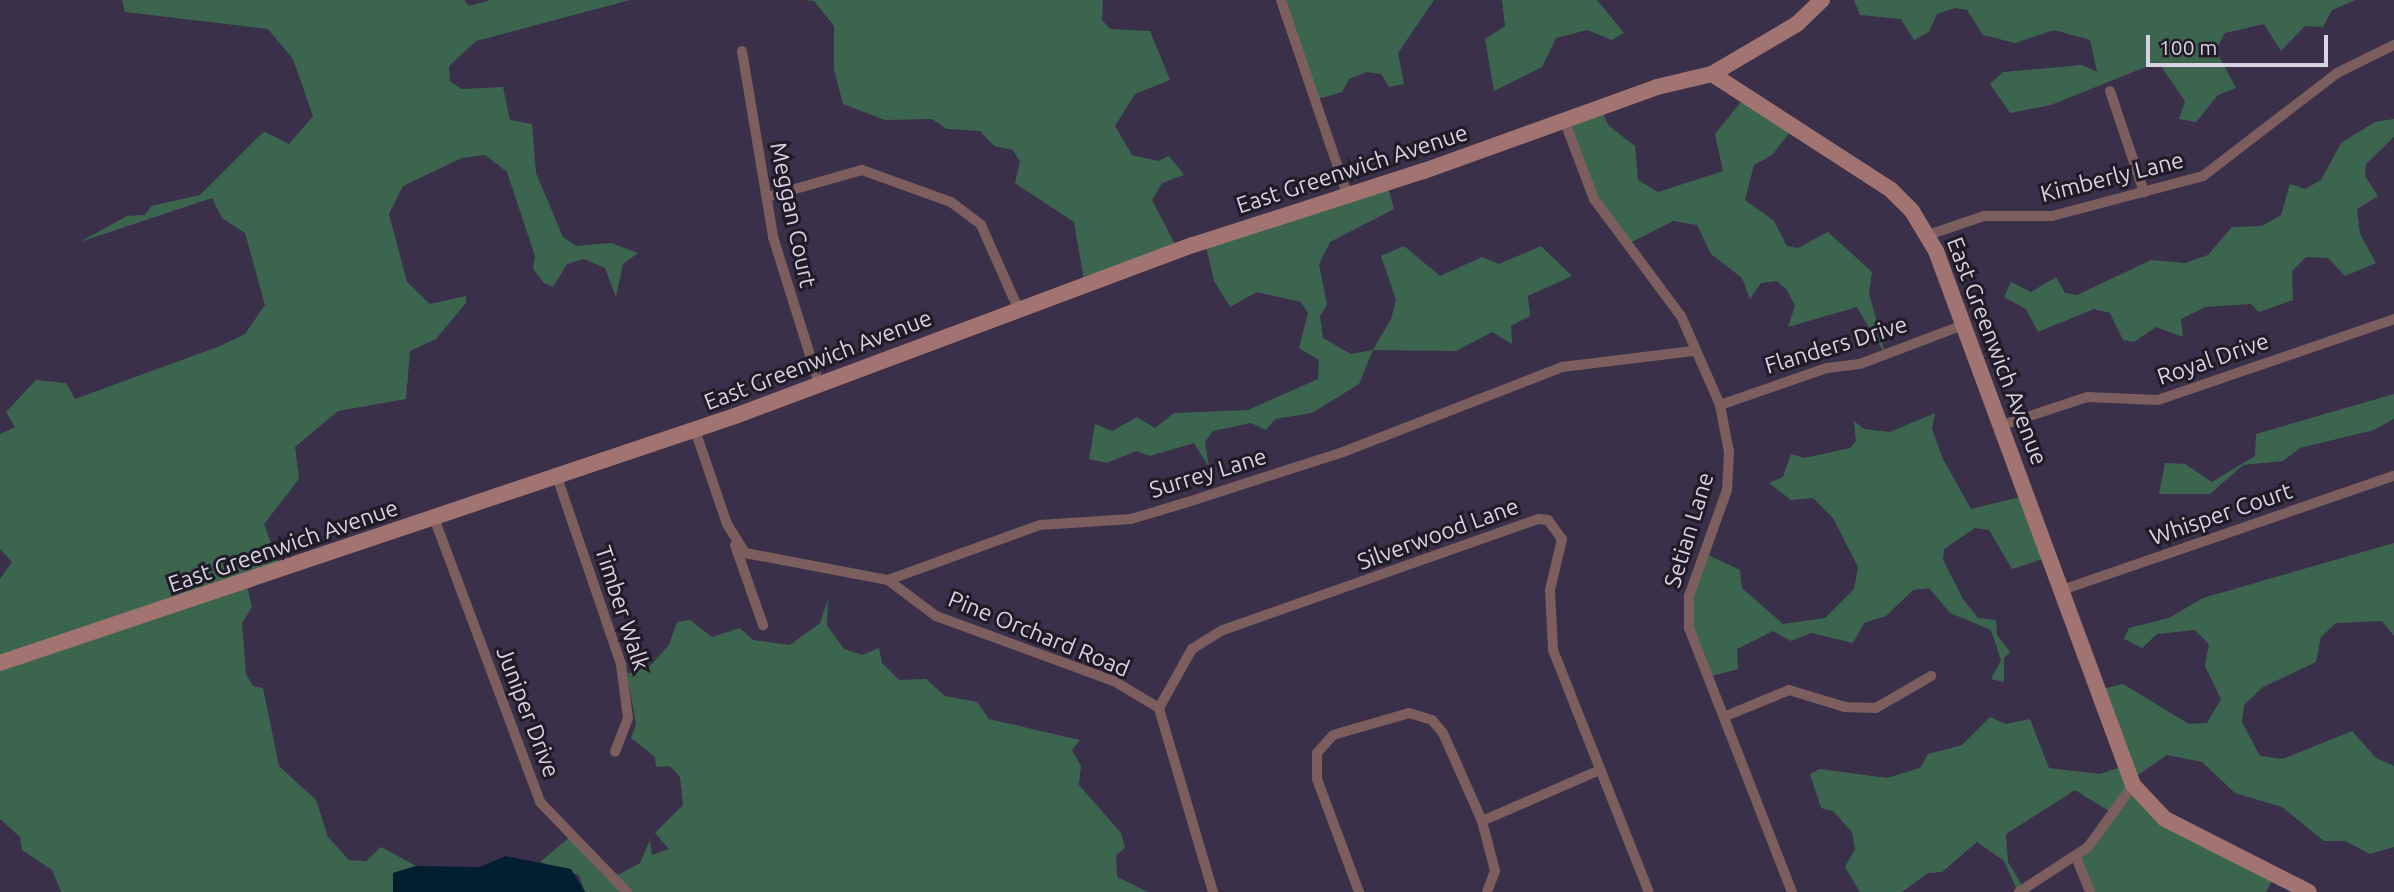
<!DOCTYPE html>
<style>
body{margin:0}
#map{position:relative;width:2394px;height:892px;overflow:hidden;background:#3b3049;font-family:Ubuntu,sans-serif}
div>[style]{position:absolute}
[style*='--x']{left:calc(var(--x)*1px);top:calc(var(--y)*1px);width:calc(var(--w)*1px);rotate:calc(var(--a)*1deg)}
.green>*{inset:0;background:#3c6550}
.water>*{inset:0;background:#021f32}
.street>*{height:10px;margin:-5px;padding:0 5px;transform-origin:5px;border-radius:5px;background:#7b5e5d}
.secondary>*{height:16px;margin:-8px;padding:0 8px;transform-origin:8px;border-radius:8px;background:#a17472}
span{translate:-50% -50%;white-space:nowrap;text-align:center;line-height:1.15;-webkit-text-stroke:6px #201b26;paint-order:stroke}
.street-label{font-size:23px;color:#d9d2e2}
.scale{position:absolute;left:2146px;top:35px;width:182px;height:32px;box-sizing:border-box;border:4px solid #d9d2e2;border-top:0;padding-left:9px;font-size:21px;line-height:24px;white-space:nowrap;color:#d9d2e2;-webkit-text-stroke:5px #201b26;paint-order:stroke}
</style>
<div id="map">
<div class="green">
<div style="clip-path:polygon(122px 0,464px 0,469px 6px,490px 0,630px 0,476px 41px,449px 66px,450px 81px,461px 89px,503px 87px,510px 120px,532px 124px,536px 173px,563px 237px,576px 246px,611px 243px,638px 253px,623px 264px,616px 297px,605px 268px,584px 259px,567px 264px,553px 287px,544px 283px,533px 269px,535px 256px,507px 172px,485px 155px,462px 158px,403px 186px,389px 214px,407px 282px,430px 304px,466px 296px,466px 303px,436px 339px,410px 351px,406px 399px,338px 411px,295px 447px,299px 479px,264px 524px,281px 570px,246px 583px,252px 607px,242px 623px,246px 674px,253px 686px,263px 688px,279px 766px,316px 800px,328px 837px,349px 860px,366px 861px,381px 847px,416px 866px,393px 873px,393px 892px,61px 892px,52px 870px,22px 850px,20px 837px,0 819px,0 579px,12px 562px,0 549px,0 434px,15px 427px,6px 412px,36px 380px,66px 383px,75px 399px,220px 346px,245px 334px,265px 305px,245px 233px,222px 218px,212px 198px,80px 242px,127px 216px,145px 215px,151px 206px,200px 195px,259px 136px,265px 132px,289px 144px,313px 116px,293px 59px,268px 29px,125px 12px)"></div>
<div style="clip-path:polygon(803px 0,1103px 0,1102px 20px,1110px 29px,1150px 31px,1170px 80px,1135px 94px,1115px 126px,1132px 155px,1158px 161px,1169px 156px,1184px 175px,1162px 183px,1152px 200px,1178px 250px,1084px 280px,1074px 222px,1015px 183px,1020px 162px,1013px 150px,994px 146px,980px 131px,947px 129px,932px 119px,885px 120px,843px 104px,834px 70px,834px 26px,814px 1px)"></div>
<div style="clip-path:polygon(1282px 0,1434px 0,1398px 53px,1404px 84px,1389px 87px,1381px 74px,1367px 72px,1349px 79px,1342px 92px,1318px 99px)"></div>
<div style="clip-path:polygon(1502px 0,1597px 0,1624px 33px,1612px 40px,1587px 30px,1556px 38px,1542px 67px,1494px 91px,1485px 39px,1505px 26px)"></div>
<div style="clip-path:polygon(1854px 0,2356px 0,2332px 10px,2323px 27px,2305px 26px,2281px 51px,2264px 24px,2225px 33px,2216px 50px,2236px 88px,2218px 95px,2196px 122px,2179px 119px,2185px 101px,2158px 62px,2051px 105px,2010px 113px,1990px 84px,2003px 72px,2082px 65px,2097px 72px,2090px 40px,2054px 30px,2015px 43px,1983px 35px,1967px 10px,1955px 8px,1937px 14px,1929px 32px,1914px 40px,1901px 19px,1860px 15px)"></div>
<div style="clip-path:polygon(1745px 97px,1794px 127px,1772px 155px,1754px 165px,1745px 200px,1774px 221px,1787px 246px,1798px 248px,1828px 232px,1872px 272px,1869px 293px,1886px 356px,1857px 307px,1788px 327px,1795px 306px,1787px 290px,1777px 281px,1761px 283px,1750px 299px,1742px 278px,1711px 254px,1697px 225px,1673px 221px,1630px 243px,1596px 201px,1565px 124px,1600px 108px,1609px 126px,1635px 146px,1638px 180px,1658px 192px,1723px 171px,1715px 134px)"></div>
<div style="clip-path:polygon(2394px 119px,2394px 137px,2366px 164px,2365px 176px,2378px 196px,2357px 209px,2360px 234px,2376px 263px,2345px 276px,2328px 258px,2306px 257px,2292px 271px,2293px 300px,2259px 312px,2251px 304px,2205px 307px,2181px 319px,2183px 337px,2156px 327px,2134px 342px,2123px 340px,2110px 313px,2094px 309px,2038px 332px,2026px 309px,2004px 297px,2011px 282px,2031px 292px,2056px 277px,2065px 293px,2077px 295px,2151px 260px,2185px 263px,2208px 255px,2232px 227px,2262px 226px,2281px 215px,2290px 184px,2305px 189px,2321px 180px,2341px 143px,2375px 122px)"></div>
<div style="clip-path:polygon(1388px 186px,1394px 209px,1330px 242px,1319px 264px,1327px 305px,1320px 316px,1323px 338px,1351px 354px,1373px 350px,1391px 319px,1396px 300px,1381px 256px,1404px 246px,1440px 276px,1482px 257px,1499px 264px,1541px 246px,1572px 276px,1528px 296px,1530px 316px,1511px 326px,1512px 344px,1492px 332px,1456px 351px,1373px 350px,1359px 384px,1312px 413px,1275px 419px,1266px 430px,1251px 423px,1213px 431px,1205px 442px,1209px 467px,1194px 443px,1150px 456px,1136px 451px,1107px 463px,1089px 459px,1095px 424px,1112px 431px,1137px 417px,1155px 428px,1174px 413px,1248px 410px,1318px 379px,1319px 360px,1299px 348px,1308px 313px,1301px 302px,1257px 292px,1230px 307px,1214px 281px,1205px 242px)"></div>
<div style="clip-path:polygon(2394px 394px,2394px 419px,2374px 430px,2300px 448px,2283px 461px,2243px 465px,2210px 494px,2159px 494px,2165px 463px,2185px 464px,2212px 482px,2255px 456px,2256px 434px)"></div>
<div style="clip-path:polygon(1935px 413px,1932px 429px,1943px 459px,1971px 509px,2028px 495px,2043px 559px,2012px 569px,1989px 530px,1975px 528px,1944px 549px,1943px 560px,1963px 599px,1978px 618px,1996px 620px,1997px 635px,2010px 652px,2004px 658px,2004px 682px,1991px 679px,2001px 660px,1991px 630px,1950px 613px,1929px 588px,1913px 590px,1886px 616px,1864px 623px,1853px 643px,1811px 633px,1791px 641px,1773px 631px,1737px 649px,1738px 669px,1708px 677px,1692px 636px,1692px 588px,1706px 554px,1740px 570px,1742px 588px,1783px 624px,1825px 618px,1854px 589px,1858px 567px,1833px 518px,1813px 498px,1791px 500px,1769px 483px,1783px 477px,1791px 454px,1804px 458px,1850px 448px,1856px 441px,1854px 421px,1864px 429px,1890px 432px)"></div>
<div style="clip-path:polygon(2394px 543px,2394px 636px,2382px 621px,2336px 623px,2321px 637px,2316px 662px,2263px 687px,2244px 705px,2242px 722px,2260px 756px,2283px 759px,2352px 731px,2376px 758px,2394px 766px,2394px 847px,2370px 854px,2345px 841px,2324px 841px,2282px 807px,2235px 793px,2202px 762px,2167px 755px,2132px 779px,2150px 808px,2275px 875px,2266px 892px,2091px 892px,2077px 860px,2115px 815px,2075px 790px,2006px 834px,2008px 862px,2023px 887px,2017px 890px,2004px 861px,1977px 842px,1942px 872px,1928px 873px,1902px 892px,1860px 892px,1845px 867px,1855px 849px,1852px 832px,1833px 811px,1821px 808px,1810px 774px,1820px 769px,1887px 778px,1920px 768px,1928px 754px,1962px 745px,1990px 717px,2006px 724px,2030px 719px,2049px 768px,2100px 774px,2124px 766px,2099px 690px,2123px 684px,2189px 724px,2207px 723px,2221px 699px,2205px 666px,2209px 644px,2195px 630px,2157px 634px,2142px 648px,2124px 639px,2129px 628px,2169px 618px,2203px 598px)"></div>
<div style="clip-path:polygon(828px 599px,827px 625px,844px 649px,862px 655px,879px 648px,882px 663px,899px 680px,926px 679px,945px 696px,977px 702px,989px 719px,1080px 740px,1072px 750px,1081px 766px,1079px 785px,1121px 833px,1125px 848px,1116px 855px,1117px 877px,1148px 892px,585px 892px,579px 875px,540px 862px,570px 837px,618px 875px,640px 863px,650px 840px,652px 855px,669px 849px,655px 833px,683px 805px,680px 777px,670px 766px,656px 767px,655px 757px,631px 738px,636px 724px,627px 674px,650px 666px,669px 645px,677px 622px,690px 620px,712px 637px,740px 628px,753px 640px,790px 645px,820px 623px)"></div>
</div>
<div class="water">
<div style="clip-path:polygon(506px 856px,571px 869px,585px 892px,393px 892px,393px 873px,416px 866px,479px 867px)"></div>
</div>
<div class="street">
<div style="--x:1281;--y:0;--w:208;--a:71.2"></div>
<div style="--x:742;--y:51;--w:189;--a:80.5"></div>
<div style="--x:773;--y:237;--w:154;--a:72.6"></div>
<div style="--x:2110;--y:91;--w:107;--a:71.4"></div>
<div style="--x:1564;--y:120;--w:85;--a:69.2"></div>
<div style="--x:1594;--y:199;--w:146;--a:53.4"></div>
<div style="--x:1681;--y:316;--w:97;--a:66.3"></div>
<div style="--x:1720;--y:405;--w:48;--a:79.2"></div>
<div style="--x:1729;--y:452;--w:38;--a:93"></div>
<div style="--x:1727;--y:490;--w:113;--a:109.7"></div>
<div style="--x:1689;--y:596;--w:32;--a:90"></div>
<div style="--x:1689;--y:628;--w:283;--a:68.7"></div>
<div style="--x:767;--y:197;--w:99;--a:-15.9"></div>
<div style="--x:862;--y:170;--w:95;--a:19.8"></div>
<div style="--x:951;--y:202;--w:38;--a:37"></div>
<div style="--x:981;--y:225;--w:91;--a:66"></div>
<div style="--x:1928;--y:235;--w:59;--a:-18.7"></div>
<div style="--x:1984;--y:216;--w:68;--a:0"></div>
<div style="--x:2052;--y:216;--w:156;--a:-14.8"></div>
<div style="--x:2203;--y:176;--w:169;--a:-37.5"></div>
<div style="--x:2337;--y:73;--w:64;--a:-26.2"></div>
<div style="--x:1720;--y:405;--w:113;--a:-19.1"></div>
<div style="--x:1827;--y:368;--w:33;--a:-7"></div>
<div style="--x:1860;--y:364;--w:110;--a:-20.7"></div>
<div style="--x:2003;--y:425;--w:89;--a:-18.4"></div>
<div style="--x:2087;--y:397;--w:71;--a:2.4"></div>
<div style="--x:2158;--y:400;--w:250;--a:-18.9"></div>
<div style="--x:695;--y:430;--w:99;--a:71.2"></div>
<div style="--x:727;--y:524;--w:34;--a:58"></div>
<div style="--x:745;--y:553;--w:146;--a:10.7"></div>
<div style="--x:888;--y:580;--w:162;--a:-19.9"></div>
<div style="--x:1040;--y:525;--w:91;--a:-3.8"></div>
<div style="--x:1131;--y:519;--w:59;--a:-16.6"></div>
<div style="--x:1188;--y:502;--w:163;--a:-17.9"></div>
<div style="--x:1343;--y:452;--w:235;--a:-21.2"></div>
<div style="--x:1562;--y:367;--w:132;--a:-7"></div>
<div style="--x:557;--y:477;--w:198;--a:71.1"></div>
<div style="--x:621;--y:664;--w:54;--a:82.6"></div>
<div style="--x:628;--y:718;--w:36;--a:111"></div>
<div style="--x:434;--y:518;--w:303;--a:69.5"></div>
<div style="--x:540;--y:802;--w:125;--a:46"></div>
<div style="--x:735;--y:545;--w:85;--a:70.7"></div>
<div style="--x:888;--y:580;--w:60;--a:36.9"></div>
<div style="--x:936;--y:616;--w:189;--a:20.1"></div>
<div style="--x:1114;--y:681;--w:52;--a:31"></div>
<div style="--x:2062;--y:590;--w:351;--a:-19"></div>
<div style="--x:1726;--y:716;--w:68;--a:-22.4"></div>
<div style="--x:1789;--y:690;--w:59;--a:16.9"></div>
<div style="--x:1845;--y:707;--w:31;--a:2"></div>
<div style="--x:1876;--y:708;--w:64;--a:-30.2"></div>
<div style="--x:1482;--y:821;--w:129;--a:-23.4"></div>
<div style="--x:2076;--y:857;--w:38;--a:68"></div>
<div style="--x:1213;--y:892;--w:192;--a:-106.4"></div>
<div style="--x:1159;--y:708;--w:68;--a:-60.8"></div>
<div style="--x:1192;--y:649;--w:36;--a:-32"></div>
<div style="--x:1223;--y:630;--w:335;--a:-19.4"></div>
<div style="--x:1539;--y:519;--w:9;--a:6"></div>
<div style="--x:1548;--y:520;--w:24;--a:54"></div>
<div style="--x:1562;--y:539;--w:52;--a:103.2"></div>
<div style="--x:1550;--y:590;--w:60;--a:87.1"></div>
<div style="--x:1553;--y:650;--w:260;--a:68.4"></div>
<div style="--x:1359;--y:892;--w:121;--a:-110.4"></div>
<div style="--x:1317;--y:779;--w:26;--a:-90"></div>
<div style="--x:1317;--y:753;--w:24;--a:-48"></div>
<div style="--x:1333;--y:735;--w:79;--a:-16.1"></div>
<div style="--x:1409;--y:713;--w:24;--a:17"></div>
<div style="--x:1432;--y:720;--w:17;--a:50"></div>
<div style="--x:1443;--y:733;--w:96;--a:66.1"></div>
<div style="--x:1482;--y:821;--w:52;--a:75.4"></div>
<div style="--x:1495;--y:871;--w:22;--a:111"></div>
<div style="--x:2019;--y:892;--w:82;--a:-33.1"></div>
<div style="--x:2088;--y:847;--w:77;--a:-54"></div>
</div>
<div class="secondary">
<div style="--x:1712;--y:74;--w:99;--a:-30.5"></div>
<div style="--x:1797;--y:24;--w:35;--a:-44"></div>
<div style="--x:0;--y:663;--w:775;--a:-18.58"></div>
<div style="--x:735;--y:416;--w:489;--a:-20.5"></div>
<div style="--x:1193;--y:245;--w:243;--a:-17.8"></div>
<div style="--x:1424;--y:171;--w:248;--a:-19.8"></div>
<div style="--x:1657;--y:87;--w:57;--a:-13.3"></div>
<div style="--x:1712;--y:74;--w:213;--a:32.9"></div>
<div style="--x:1891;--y:190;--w:30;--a:45"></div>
<div style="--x:1912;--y:211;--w:47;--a:59"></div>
<div style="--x:1936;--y:251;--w:569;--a:69.75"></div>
<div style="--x:2133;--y:785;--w:47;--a:46.7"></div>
<div style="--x:2165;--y:819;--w:161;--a:26.9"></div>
</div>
<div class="street-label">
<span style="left:1352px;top:169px;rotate:-18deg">East Greenwich Avenue</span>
<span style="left:2112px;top:177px;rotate:-14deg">Kimberly Lane</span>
<span style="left:793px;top:215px;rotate:78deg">Meggan Court</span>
<span style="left:1836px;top:345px;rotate:-17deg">Flanders Drive</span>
<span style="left:1997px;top:351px;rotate:69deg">East Greenwich Avenue</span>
<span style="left:2213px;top:359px;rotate:-19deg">Royal Drive</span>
<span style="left:818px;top:360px;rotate:-21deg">East Greenwich Avenue</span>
<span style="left:1208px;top:473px;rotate:-17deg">Surrey Lane</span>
<span style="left:2221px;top:514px;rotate:-19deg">Whisper Court</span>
<span style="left:1689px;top:530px;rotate:-73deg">Setian Lane</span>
<span style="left:1438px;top:534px;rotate:-20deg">Silverwood Lane</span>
<span style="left:283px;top:546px;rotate:-19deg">East Greenwich Avenue</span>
<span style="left:622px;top:608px;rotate:72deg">Timber Walk</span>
<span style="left:1039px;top:634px;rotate:22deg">Pine Orchard Road</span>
<span style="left:528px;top:712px;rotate:69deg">Juniper Drive</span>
</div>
<div class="scale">100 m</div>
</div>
